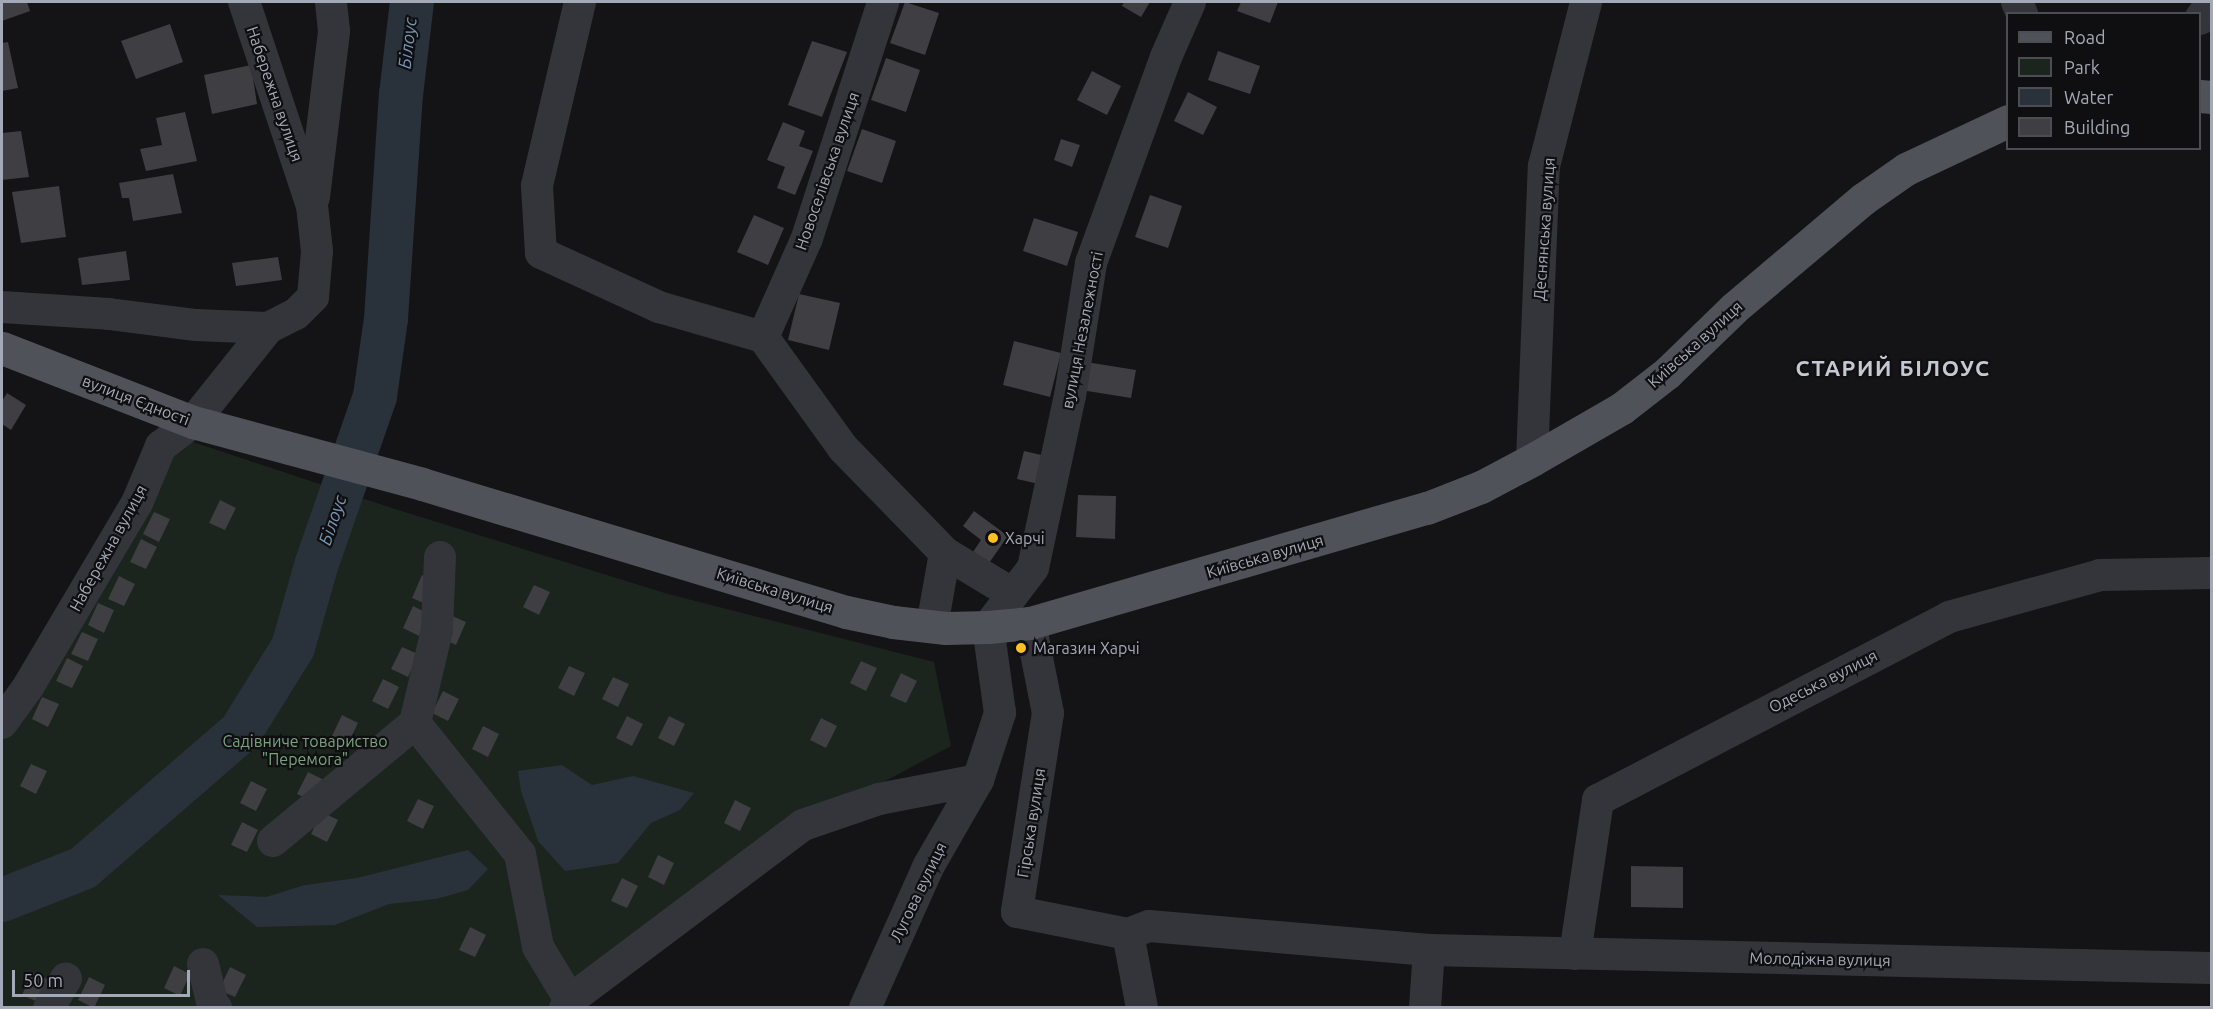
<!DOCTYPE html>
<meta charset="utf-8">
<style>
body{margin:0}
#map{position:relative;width:2213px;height:1009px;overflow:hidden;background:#141416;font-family:Ubuntu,sans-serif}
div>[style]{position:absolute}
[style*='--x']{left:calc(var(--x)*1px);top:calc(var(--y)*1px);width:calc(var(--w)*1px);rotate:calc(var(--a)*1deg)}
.green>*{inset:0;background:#1b241d}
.water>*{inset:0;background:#29323a}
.river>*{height:44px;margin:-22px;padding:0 22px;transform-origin:22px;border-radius:22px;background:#29323a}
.building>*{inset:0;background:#3e3e43}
.minor>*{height:32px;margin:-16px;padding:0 16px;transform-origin:16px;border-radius:16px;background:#34353b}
.major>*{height:33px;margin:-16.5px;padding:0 16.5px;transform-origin:16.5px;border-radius:16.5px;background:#50525a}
.dots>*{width:16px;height:16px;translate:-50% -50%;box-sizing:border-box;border:3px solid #0f0f11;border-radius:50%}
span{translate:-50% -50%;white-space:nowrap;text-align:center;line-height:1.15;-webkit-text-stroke:4.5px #0f0f11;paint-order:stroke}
.street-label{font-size:16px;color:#a4a9b7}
.poi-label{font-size:16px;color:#a4a9b7}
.left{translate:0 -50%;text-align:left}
.park-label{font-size:16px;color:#79a47e}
.water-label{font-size:18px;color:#7895b5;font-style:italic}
.district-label{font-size:22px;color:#c5c8d3;font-weight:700;letter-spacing:1.5px}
.frame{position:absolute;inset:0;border:3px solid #a4a9b7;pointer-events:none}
.legend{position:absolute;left:2006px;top:12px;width:195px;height:138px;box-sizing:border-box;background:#0f0f11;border:2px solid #4b4d53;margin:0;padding:8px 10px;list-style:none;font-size:18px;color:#a4a9b7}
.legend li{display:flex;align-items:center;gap:12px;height:30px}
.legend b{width:30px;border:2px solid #4b4d53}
.scale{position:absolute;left:12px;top:970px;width:178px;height:27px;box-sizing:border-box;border:3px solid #a4a9b7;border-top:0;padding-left:8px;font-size:18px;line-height:21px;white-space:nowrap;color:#a4a9b7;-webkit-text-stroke:4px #0f0f11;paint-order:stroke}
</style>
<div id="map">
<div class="green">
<div style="clip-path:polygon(175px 436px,395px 509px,668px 594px,934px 662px,951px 746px,803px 825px,566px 1007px,2px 1008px,2px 740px,73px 639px)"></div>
</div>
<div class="water">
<div style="clip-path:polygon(562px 765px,592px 785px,633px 776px,694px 793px,680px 810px,651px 823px,618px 863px,565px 871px,538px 841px,521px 791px,518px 771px)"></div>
<div style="clip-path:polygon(468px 850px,488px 869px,468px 890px,436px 899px,389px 904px,335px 925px,257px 927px,218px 895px,266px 897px,305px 885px,357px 878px)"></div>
</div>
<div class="river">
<div style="--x:2;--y:900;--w:87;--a:-21.6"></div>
<div style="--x:83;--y:868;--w:209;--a:-40.9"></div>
<div style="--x:241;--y:731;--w:99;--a:-58.2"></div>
<div style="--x:293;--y:647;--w:87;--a:-74.1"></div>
<div style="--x:317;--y:563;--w:177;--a:-70.8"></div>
<div style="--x:375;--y:396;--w:78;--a:-81.9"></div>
<div style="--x:386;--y:319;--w:225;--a:-86.2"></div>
<div style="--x:401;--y:95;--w:94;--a:-83.3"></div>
</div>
<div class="building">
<div style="clip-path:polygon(2px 2px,27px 2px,30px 11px,2px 21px)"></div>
<div style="clip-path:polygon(905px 2px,939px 13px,925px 55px,890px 43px)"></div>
<div style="clip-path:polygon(1124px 2px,1150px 2px,1141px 17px,1122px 6px)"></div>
<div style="clip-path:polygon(1241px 2px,1278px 2px,1270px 23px,1237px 11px)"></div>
<div style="clip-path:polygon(170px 24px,183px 62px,136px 79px,121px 41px)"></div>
<div style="clip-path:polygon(812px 41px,847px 52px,822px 117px,788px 105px)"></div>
<div style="clip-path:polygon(8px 42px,18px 88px,2px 91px,2px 43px)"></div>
<div style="clip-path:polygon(1218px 51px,1260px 66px,1250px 94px,1208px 80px)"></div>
<div style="clip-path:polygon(886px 58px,920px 70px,906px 112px,871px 100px)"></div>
<div style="clip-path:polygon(251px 65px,257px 104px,212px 114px,204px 75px)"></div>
<div style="clip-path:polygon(1092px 71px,1121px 86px,1107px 115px,1077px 100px)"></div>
<div style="clip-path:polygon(1188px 92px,1217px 107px,1203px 135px,1174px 121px)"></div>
<div style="clip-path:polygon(185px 112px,197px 161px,146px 171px,140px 149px,162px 145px,156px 118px)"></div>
<div style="clip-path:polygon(783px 122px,805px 131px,799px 146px,813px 151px,795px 195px,777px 188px,785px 167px,767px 160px)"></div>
<div style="clip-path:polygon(862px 129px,896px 141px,882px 183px,847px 171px)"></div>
<div style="clip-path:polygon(21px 131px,29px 177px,2px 180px,2px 133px)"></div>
<div style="clip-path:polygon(1061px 139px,1080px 145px,1072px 167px,1054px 160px)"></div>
<div style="clip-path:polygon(173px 174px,182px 213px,133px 221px,129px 198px,122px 198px,119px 183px)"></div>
<div style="clip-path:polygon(59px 186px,66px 237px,21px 243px,12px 192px)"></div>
<div style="clip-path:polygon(1150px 195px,1182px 206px,1168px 248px,1135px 237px)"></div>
<div style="clip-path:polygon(754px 215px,784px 228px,768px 265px,737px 252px)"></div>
<div style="clip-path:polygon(1034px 218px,1078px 232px,1067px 266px,1023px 251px)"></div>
<div style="clip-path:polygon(126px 251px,130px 280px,82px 285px,78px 258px)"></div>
<div style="clip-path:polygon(278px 257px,282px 280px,236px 286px,232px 263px)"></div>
<div style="clip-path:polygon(799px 294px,840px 303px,829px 350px,788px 340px)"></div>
<div style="clip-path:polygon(1014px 341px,1061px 353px,1050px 397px,1003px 385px)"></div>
<div style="clip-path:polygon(1086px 362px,1136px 370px,1131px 398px,1081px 390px)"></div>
<div style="clip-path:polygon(7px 393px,26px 405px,11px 430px,2px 424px,2px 401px)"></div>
<div style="clip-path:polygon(1024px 451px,1050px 457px,1043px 485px,1017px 479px)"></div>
<div style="clip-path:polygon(1078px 495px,1116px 496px,1115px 539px,1076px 537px)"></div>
<div style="clip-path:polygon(220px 500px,236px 508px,225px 530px,209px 523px)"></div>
<div style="clip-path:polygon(974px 511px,1008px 536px,989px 563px,973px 552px,981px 540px,963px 526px)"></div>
<div style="clip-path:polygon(154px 512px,170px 519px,159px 542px,143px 534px)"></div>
<div style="clip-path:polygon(141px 539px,157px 547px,146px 569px,130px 562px)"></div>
<div style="clip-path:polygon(422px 575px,438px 583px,428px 605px,412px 598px)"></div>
<div style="clip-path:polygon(119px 576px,135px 584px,124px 606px,108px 599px)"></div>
<div style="clip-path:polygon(534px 585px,550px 592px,539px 615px,523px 607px)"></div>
<div style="clip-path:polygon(98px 603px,114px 610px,104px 633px,88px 625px)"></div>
<div style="clip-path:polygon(413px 606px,429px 614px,419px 636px,403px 628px)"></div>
<div style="clip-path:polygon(450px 615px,466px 622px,456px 645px,440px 637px)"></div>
<div style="clip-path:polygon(82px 632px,98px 639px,88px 661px,71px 654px)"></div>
<div style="clip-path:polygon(402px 647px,418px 654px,408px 677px,391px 669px)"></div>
<div style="clip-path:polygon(67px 658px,83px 666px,72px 688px,56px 681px)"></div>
<div style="clip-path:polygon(861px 661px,877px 668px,866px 691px,850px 683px)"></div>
<div style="clip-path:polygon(569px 666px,585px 673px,574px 696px,558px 688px)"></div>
<div style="clip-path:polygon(901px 673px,917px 681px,906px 703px,890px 696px)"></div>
<div style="clip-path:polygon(613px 677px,629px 684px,618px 707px,602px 699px)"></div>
<div style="clip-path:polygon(383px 679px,399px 687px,388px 709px,372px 701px)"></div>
<div style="clip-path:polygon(443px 691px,459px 699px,448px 721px,432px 713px)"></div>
<div style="clip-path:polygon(42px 697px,59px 704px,48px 727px,32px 719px)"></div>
<div style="clip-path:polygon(342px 715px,358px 723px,347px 746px,331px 738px)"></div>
<div style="clip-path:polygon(627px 716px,643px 724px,632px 746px,616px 738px)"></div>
<div style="clip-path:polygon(669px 716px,685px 724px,674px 746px,658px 738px)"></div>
<div style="clip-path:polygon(821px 718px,837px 726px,826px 748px,810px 740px)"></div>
<div style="clip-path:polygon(483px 726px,499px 734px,488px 757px,472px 749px)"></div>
<div style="clip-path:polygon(31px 764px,47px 771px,36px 794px,20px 786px)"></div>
<div style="clip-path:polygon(308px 772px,324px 780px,313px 802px,297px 794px)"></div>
<div style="clip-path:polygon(251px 781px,267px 789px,256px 811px,240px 803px)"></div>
<div style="clip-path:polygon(418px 799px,434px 806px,423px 829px,407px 821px)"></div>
<div style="clip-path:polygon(735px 800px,751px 808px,740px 831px,724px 823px)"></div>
<div style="clip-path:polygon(322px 812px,338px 820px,327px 842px,311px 834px)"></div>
<div style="clip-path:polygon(242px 822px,258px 830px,247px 852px,231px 845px)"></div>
<div style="clip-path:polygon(658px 855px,674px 863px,664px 885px,648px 877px)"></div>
<div style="clip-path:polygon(1631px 866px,1683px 867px,1683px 908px,1631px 907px)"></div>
<div style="clip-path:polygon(622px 878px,638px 886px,627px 908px,611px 901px)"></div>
<div style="clip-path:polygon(470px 927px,486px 935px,475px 957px,459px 950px)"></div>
<div style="clip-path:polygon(174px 966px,190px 974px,180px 996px,164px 988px)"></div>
<div style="clip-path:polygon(230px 967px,246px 975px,235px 997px,219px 990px)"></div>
<div style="clip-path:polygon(33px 972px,49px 980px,38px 1002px,22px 995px)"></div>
<div style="clip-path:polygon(89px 977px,105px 985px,94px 1008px,78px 1000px)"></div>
</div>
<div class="minor">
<div style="--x:580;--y:2;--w:189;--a:103.2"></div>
<div style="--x:537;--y:186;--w:67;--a:86.6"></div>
<div style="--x:541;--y:253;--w:130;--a:24.6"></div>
<div style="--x:659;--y:307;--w:108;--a:16.1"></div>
<div style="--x:763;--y:337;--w:137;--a:54.2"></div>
<div style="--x:843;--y:448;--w:146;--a:45.8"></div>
<div style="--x:945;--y:553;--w:74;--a:100.1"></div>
<div style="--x:2017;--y:2;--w:13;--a:67"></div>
<div style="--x:2200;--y:19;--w:21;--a:-55"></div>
<div style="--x:314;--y:197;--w:167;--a:-83.1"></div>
<div style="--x:334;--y:31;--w:29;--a:-96"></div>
<div style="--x:2;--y:307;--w:107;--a:3.7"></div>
<div style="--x:109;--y:314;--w:88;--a:7.2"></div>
<div style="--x:196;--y:325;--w:72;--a:2.4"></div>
<div style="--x:763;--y:337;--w:108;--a:-66"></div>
<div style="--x:807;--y:238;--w:248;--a:-72.1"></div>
<div style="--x:1532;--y:460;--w:294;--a:-87.7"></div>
<div style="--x:1544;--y:166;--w:169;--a:-75.6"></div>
<div style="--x:945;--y:553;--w:79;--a:31.1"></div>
<div style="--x:440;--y:557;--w:73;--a:92.4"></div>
<div style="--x:437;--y:630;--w:96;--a:103.3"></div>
<div style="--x:415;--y:723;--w:168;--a:51.3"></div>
<div style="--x:520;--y:854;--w:95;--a:79"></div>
<div style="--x:538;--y:947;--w:62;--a:58.9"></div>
<div style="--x:1030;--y:623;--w:92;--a:78.7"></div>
<div style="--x:1048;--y:713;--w:201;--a:98.9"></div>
<div style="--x:1017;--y:912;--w:113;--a:11.2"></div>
<div style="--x:2;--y:723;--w:44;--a:-54.2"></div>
<div style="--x:28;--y:687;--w:214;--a:-59.4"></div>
<div style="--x:137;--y:503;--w:62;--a:-67.2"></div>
<div style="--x:161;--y:446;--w:40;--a:-37"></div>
<div style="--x:193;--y:422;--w:120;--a:-51.4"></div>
<div style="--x:268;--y:328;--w:31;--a:-27"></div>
<div style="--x:296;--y:314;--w:24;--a:-45"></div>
<div style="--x:313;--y:297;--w:46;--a:-85"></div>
<div style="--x:317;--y:251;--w:45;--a:-96.3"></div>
<div style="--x:312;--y:206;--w:215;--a:-108.4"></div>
<div style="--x:273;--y:841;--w:185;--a:-39.7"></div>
<div style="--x:1575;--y:954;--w:156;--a:-81.5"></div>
<div style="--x:1598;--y:800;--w:396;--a:-27.5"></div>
<div style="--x:1949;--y:617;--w:157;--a:-15.5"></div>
<div style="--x:2100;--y:575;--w:112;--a:-1"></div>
<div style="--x:203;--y:964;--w:43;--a:76.6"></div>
<div style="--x:213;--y:1006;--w:4;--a:34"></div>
<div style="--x:49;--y:1008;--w:34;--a:-60"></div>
<div style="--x:565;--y:1008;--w:9;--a:-58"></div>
<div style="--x:570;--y:1000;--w:291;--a:-36.9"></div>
<div style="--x:803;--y:825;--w:80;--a:-18.9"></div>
<div style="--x:879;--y:799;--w:101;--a:-10.9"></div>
<div style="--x:978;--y:780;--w:71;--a:-71.8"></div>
<div style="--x:1000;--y:713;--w:87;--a:-97.9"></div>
<div style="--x:988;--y:627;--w:74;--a:-52.7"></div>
<div style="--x:1033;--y:568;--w:176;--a:-77.9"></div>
<div style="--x:1070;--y:396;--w:135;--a:-81"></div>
<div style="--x:1091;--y:263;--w:219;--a:-70"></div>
<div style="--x:1166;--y:57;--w:60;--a:-66.4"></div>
<div style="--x:865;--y:1008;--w:154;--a:-65.9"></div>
<div style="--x:928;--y:867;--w:100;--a:-60.1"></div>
<div style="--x:1142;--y:1008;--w:75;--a:-100.7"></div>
<div style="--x:1128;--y:934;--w:22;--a:-21"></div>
<div style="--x:1149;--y:926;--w:281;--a:4.9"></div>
<div style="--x:1429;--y:950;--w:783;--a:1.32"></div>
<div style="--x:1425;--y:1008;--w:58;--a:-86.1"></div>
</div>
<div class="major">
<div style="--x:2200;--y:96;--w:12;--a:5"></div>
<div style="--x:2;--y:348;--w:205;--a:21.2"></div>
<div style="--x:193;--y:422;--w:237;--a:15.1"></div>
<div style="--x:422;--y:484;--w:443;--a:16.8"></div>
<div style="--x:846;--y:612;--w:48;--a:12"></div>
<div style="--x:893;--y:622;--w:53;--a:6.5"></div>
<div style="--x:946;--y:628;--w:42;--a:-1.4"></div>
<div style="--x:988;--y:627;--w:42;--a:-5.4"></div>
<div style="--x:1030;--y:623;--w:413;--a:-16.2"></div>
<div style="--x:1427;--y:508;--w:58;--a:-21.3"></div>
<div style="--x:1481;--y:487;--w:58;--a:-27.9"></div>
<div style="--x:1532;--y:460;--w:104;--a:-30"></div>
<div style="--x:1622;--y:408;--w:57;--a:-37.9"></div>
<div style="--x:1667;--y:373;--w:93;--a:-44.1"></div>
<div style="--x:1734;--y:308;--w:169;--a:-40.2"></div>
<div style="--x:1863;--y:199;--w:52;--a:-34.9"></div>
<div style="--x:1906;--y:169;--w:113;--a:-25.2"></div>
</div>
<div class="dots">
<div style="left:993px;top:538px;background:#ffc122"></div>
<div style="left:1021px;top:648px;background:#ffc122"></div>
</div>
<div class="street-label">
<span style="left:275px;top:94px;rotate:71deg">Набережна вулиця</span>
<span style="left:827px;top:171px;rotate:-71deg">Новоселівська вулиця</span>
<span style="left:1544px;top:229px;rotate:-86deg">Деснянська вулиця</span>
<span style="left:1082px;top:330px;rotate:-79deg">вулиця Незалежності</span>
<span style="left:1695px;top:344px;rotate:-42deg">Київська вулиця</span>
<span style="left:136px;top:400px;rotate:21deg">вулиця Єдності</span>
<span style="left:108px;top:548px;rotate:-61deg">Набережна вулиця</span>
<span style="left:1265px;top:556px;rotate:-16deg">Київська вулиця</span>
<span style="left:775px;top:590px;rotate:17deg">Київська вулиця</span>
<span style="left:1823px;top:681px;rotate:-27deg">Одеська вулиця</span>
<span style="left:1031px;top:823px;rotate:-81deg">Гірська вулиця</span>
<span style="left:918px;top:892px;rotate:-64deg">Лугова вулиця</span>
<span style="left:1820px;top:959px;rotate:1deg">Молодіжна вулиця</span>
</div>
<div class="poi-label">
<span class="left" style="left:1005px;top:538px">Харчі</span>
<span class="left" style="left:1033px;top:648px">Магазин Харчі</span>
</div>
<div class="park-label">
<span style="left:305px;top:750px">Садівниче товариство<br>"Перемога"</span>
</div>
<div class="water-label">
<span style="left:407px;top:43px;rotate:-83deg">Білоус</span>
<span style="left:332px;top:520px;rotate:-71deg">Білоус</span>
</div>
<div class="district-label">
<span style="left:1893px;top:368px">СТАРИЙ БІЛОУС</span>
</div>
<div class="frame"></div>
<ul class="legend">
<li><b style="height:8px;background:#50525a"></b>Road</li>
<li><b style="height:16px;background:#1b241d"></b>Park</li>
<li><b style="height:16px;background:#29323a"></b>Water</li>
<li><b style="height:16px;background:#3e3e43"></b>Building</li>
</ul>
<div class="scale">50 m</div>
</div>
